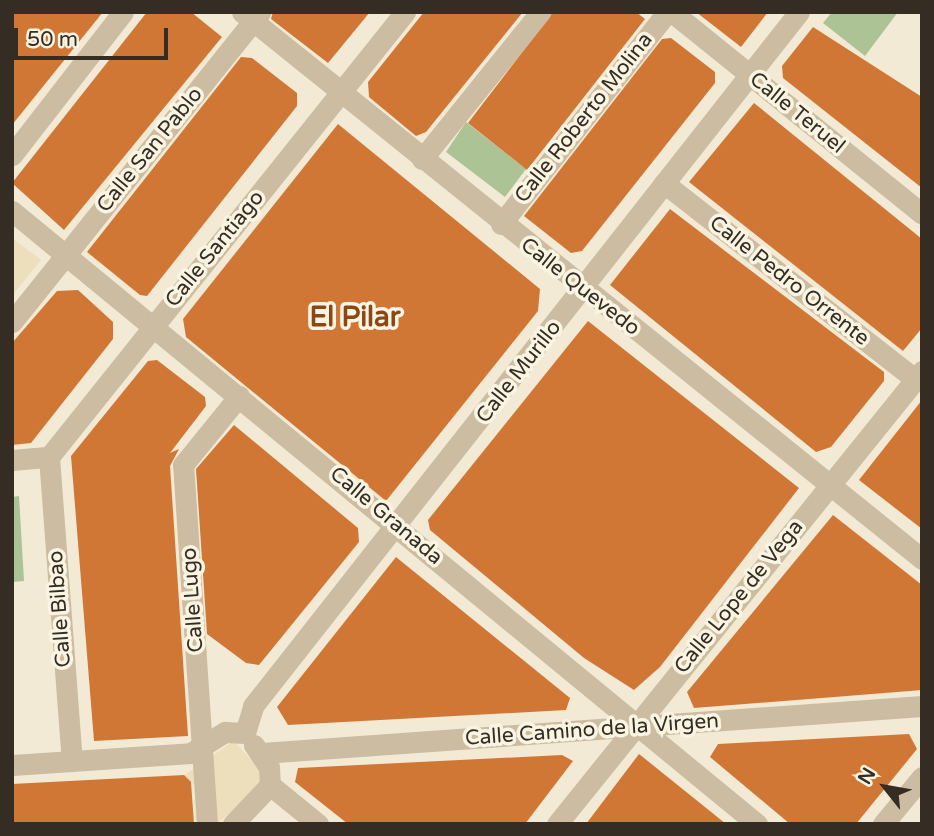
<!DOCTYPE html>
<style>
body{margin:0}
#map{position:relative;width:934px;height:836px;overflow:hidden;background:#f3ead5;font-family:"Varela Round",sans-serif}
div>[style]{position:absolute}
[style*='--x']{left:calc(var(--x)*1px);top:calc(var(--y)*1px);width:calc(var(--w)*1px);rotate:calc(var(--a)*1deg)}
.green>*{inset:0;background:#abc395}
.plaza>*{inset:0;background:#eddfbb}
.building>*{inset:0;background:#d17735}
.minor>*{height:21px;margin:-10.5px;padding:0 10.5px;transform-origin:10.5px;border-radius:10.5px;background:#ccbca1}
span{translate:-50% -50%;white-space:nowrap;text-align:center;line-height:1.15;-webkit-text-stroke:7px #faf4e2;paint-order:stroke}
.street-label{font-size:21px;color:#352c24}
.district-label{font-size:28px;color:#8b4716;font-weight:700}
.frame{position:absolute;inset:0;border:14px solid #352c24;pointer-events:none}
.north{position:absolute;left:850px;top:752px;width:70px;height:70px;-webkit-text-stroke:5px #faf4e2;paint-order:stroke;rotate:301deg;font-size:19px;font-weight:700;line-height:28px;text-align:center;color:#352c24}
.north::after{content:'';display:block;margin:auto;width:24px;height:32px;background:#352c24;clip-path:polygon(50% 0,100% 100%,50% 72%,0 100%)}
.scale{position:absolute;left:14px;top:28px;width:154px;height:32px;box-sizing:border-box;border:4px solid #352c24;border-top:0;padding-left:9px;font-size:21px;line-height:24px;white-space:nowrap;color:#352c24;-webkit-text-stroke:5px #faf4e2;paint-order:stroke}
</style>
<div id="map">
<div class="green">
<div style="clip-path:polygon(832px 12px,898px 12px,865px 56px,823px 23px)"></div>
<div style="clip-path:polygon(466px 122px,526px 169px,505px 197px,446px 152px)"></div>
<div style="clip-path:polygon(19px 496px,24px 581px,12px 582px,12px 497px)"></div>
</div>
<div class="plaza">
<div style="clip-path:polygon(12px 238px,41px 260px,12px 296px)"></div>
<div style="clip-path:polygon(234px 741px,263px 773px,258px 788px,217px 824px,196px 824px,194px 785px,184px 775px)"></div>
</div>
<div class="building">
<div style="clip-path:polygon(12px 12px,103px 12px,12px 125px)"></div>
<div style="clip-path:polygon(147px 12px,191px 12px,222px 37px,64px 230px,12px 183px)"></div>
<div style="clip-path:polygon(273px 12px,370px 12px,328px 63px,271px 19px)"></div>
<div style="clip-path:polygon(424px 12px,523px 12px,426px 132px,416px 136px,369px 97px,368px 82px)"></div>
<div style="clip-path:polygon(553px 12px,636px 12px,645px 19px,527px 170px,468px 123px)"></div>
<div style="clip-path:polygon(696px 12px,768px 12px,741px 47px)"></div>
<div style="clip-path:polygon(813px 27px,922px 97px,922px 188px,783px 78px,782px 66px)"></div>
<div style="clip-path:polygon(671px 38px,715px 72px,715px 83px,582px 251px,571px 253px,524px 216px,662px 39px)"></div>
<div style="clip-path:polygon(241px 57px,252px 58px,297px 93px,297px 106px,147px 296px,140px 295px,87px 252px)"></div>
<div style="clip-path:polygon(754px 103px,922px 239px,922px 328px,903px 351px,689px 182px)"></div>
<div style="clip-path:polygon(338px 124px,540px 289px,538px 311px,386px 501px,186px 337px,183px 319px)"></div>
<div style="clip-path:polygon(670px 209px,884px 372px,884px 381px,831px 447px,816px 452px,610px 285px)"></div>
<div style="clip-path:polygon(78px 290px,113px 322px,113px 339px,31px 443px,12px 445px,12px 343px,57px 291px)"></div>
<div style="clip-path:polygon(588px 321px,799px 488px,660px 667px,634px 690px,584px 658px,430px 530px,428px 520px)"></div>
<div style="clip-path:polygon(157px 360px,205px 397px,206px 406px,170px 453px,179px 449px,170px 466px,188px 736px,94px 741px,71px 456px,148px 361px)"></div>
<div style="clip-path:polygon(922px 400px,922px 529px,859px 480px)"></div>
<div style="clip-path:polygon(234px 425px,358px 528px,359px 542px,259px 665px,246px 663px,207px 634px,196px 469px)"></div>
<div style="clip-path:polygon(833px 515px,922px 585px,922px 690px,694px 708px,687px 692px)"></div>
<div style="clip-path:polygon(396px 557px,570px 698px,566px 710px,288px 725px,277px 707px)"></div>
<div style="clip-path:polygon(909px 734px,917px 749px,856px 824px,790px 824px,710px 757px,718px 744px)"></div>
<div style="clip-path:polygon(639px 754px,700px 803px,726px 824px,586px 824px)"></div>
<div style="clip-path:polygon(562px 755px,573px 761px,525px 824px,348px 824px,295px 782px,298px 768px)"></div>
<div style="clip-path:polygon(184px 775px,191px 782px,194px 824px,12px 824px,12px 784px)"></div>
</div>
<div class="minor">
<div style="--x:242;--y:12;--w:873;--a:38.81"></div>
<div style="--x:672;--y:12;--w:321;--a:38.9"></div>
<div style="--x:12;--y:155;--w:181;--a:-52.2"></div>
<div style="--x:422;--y:159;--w:189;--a:-51.2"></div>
<div style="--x:664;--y:183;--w:318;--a:38"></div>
<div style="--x:12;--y:211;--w:965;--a:39.45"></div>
<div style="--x:501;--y:224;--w:269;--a:-51.9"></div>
<div style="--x:12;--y:322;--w:397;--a:-51.3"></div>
<div style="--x:49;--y:457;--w:305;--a:85.7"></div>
<div style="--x:12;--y:460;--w:37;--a:-5"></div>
<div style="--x:49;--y:457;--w:570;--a:-51.34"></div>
<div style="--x:245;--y:733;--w:28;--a:-73"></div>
<div style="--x:253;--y:706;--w:883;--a:-51.81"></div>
<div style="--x:254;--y:745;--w:27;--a:56"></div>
<div style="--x:269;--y:767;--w:18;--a:87"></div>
<div style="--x:270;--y:785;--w:62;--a:39.1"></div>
<div style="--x:262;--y:753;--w:662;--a:-4.07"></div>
<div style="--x:12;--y:765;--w:179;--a:-3.8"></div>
<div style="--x:191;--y:753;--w:40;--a:-32"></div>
<div style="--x:225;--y:732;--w:20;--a:3"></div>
<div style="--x:207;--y:824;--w:360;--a:-93.8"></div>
<div style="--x:183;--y:465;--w:89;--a:-50.9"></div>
<div style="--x:233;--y:824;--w:54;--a:-46.5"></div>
<div style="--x:557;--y:824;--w:582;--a:-51.14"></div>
<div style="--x:883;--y:824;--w:61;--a:-50.3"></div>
</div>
<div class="street-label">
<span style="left:797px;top:113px;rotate:39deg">Calle Teruel</span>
<span style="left:584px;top:118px;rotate:-52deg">Calle Roberto Molina</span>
<span style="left:150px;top:150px;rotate:-51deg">Calle San Pablo</span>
<span style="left:215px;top:249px;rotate:-51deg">Calle Santiago</span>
<span style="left:789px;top:281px;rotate:38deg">Calle Pedro Orrente</span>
<span style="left:580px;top:287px;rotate:38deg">Calle Quevedo</span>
<span style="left:519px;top:372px;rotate:-52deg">Calle Murillo</span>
<span style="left:386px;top:516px;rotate:40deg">Calle Granada</span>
<span style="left:739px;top:597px;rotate:-51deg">Calle Lope de Vega</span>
<span style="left:193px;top:600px;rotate:-94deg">Calle Lugo</span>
<span style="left:60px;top:609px;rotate:-94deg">Calle Bilbao</span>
<span style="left:592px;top:730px;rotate:-4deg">Calle Camino de la Virgen</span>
</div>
<div class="district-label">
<span style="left:355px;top:317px">El Pilar</span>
</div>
<div class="frame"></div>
<div class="north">N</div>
<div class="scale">50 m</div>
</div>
